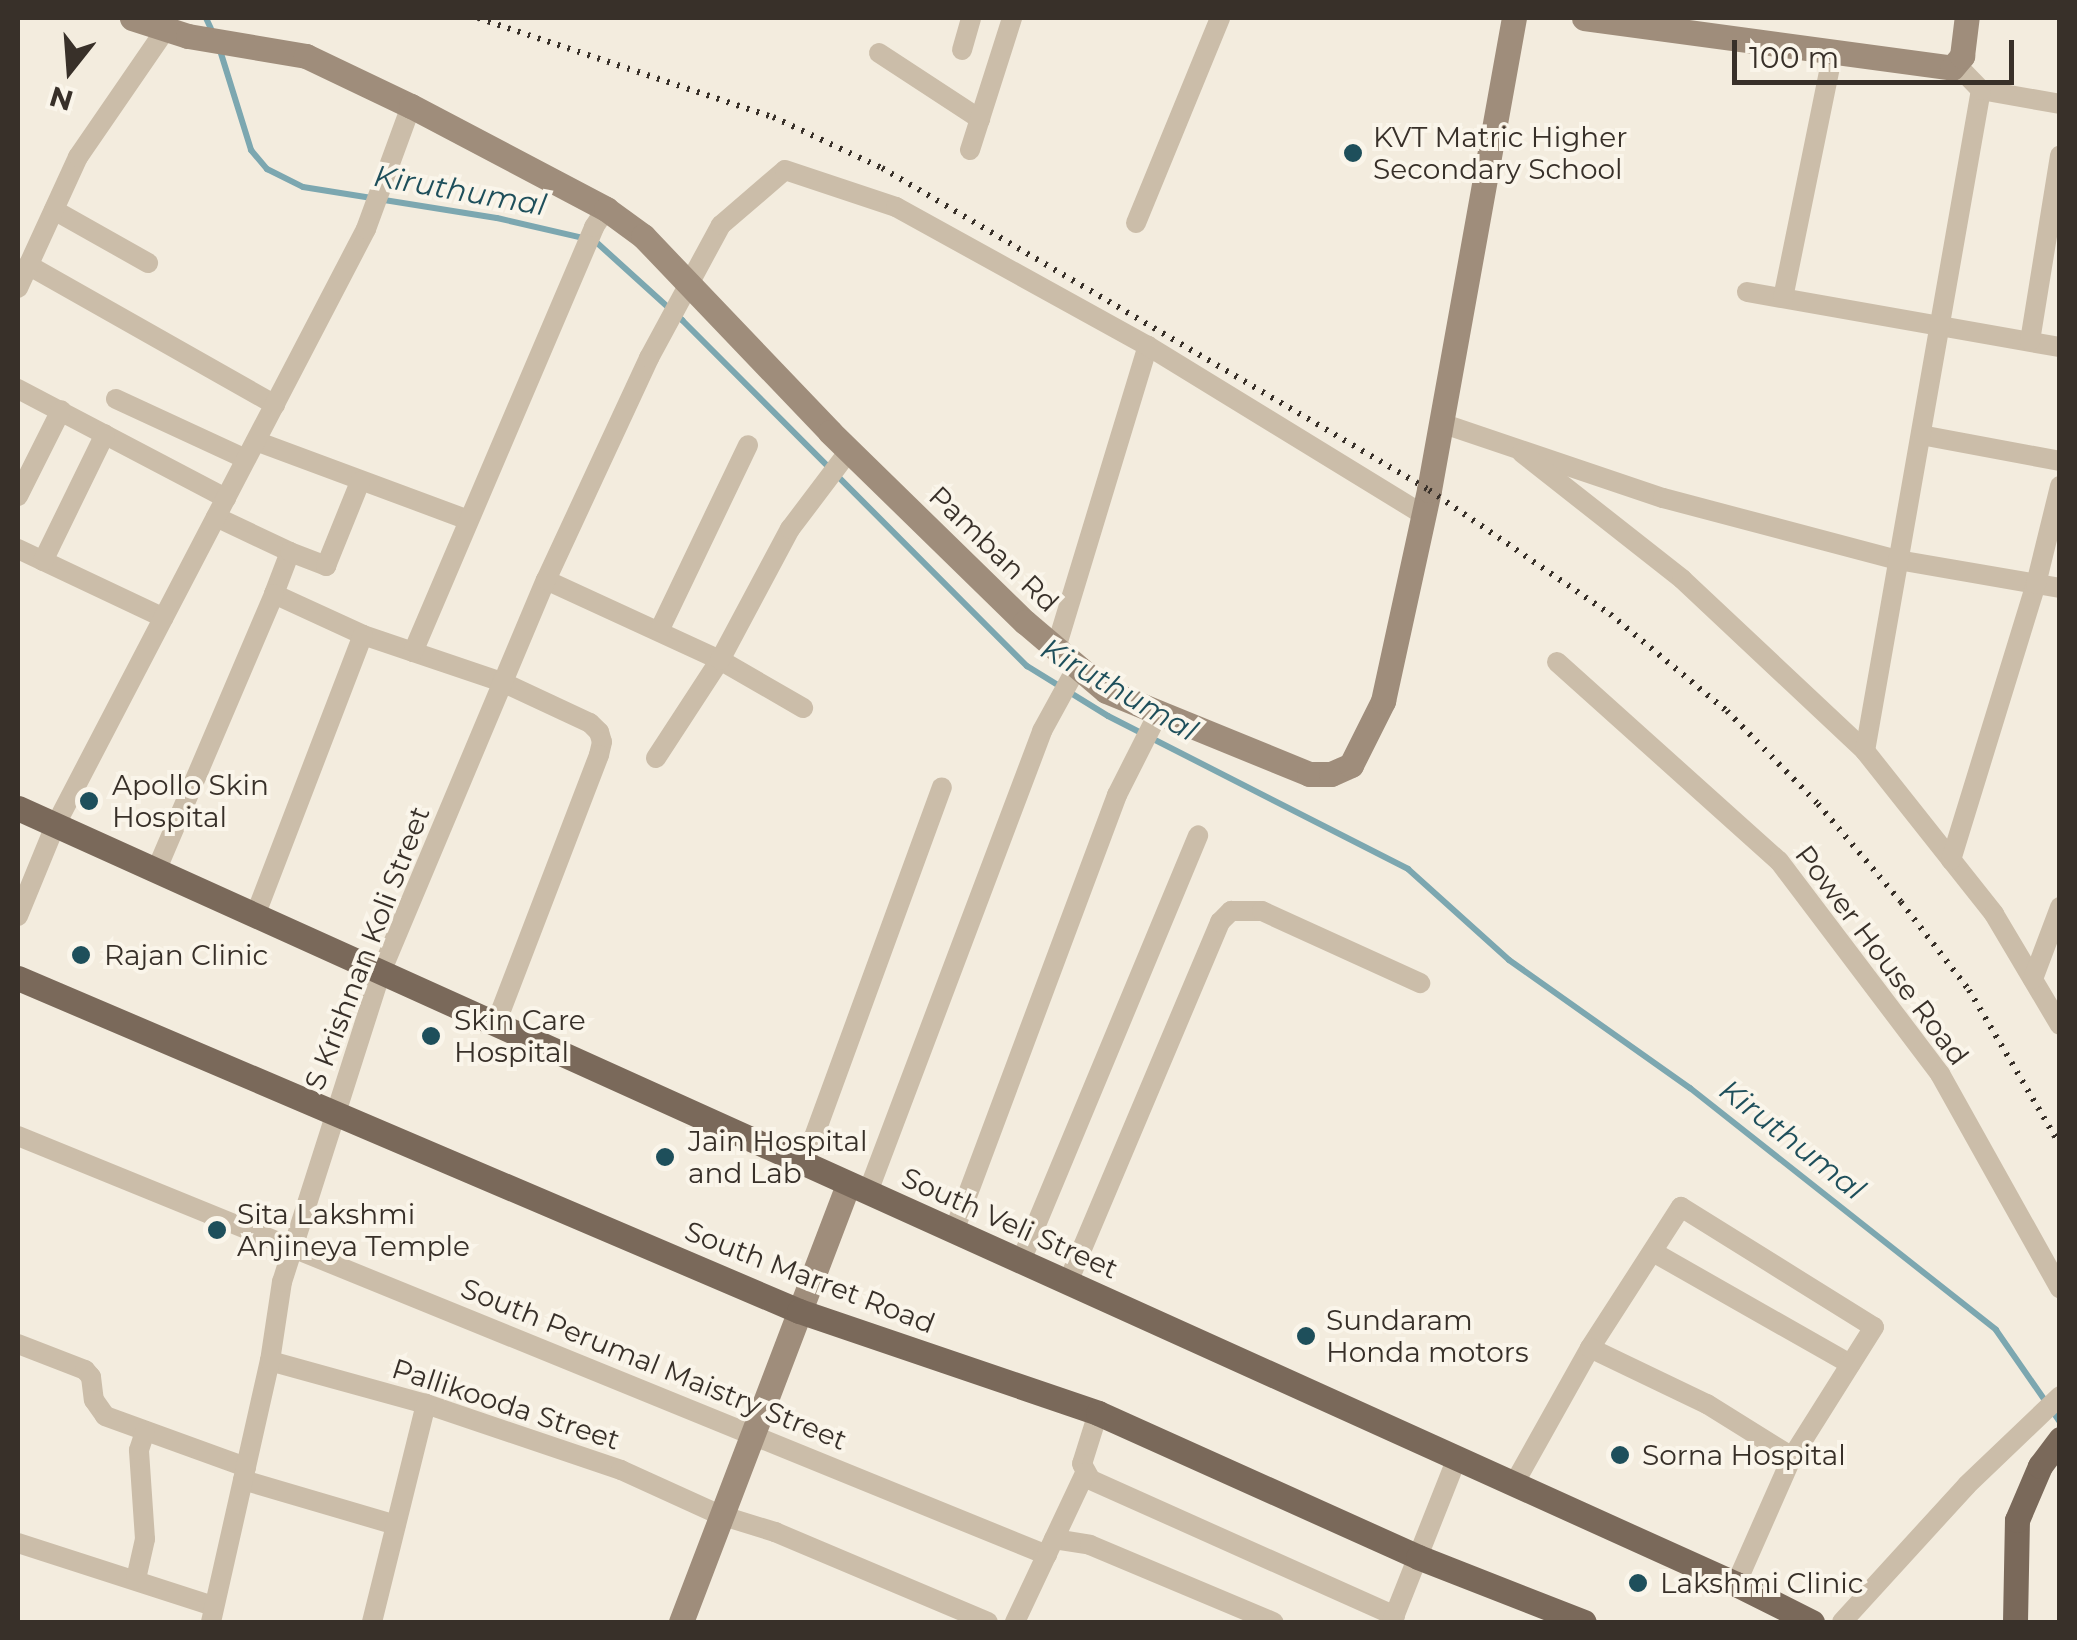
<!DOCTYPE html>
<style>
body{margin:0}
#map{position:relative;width:2077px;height:1640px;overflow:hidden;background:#f3ecde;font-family:Montserrat,sans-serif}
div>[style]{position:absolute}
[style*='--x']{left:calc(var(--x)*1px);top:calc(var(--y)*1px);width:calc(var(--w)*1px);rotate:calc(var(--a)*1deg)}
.stream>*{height:6px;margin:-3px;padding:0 3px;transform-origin:3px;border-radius:3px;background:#7ca7b0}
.street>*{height:20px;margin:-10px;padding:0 10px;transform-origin:10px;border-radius:10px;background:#cbbda9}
.secondary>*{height:25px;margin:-12.5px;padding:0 12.5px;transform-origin:12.5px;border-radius:12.5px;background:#9f8d7b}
.primary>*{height:25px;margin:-12.5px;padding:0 12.5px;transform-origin:12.5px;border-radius:12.5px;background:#7a695a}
.rail>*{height:6px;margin-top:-3px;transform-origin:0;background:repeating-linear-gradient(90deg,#383029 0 2.5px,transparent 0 10.5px)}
.dots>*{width:28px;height:28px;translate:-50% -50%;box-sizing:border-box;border:5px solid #faf5ea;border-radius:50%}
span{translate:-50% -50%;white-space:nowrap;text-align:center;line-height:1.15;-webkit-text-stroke:8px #faf5ea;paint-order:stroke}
.poi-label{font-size:28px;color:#383029}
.left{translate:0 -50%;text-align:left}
.street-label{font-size:28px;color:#383029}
.water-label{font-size:30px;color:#1e4f5b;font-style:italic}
.frame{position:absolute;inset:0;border:20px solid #383029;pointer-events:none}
.north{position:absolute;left:20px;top:20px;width:100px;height:100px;-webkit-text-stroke:8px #faf5ea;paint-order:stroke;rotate:197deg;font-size:28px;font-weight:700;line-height:40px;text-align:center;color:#383029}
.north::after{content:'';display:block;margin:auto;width:35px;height:45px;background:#383029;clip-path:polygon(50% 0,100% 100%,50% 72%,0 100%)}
.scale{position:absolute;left:1732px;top:40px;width:282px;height:45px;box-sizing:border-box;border:5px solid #383029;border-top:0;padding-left:12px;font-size:30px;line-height:35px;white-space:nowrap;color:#383029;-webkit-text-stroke:8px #faf5ea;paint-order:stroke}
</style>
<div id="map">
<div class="stream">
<div style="--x:206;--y:18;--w:14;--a:65"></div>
<div style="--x:219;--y:47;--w:108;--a:72.7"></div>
<div style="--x:251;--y:150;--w:25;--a:50"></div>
<div style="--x:267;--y:169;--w:40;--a:26.6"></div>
<div style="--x:303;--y:187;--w:196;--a:9.1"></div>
<div style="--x:497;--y:218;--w:88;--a:13.1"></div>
<div style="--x:595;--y:241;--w:118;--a:42.2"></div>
<div style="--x:682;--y:320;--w:489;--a:45.1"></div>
<div style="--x:1027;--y:666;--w:95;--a:31.7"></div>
<div style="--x:1108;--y:716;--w:337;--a:27"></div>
<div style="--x:1408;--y:869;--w:136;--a:42"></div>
<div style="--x:1509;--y:960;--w:222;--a:35.3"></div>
<div style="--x:1690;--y:1088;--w:390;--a:38.3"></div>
<div style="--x:1996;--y:1330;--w:112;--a:55.2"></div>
</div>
<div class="street">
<div style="--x:962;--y:50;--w:33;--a:-74"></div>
<div style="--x:879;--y:53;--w:121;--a:33.2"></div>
<div style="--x:1981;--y:90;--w:80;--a:10"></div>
<div style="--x:970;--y:150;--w:139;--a:-72.3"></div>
<div style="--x:54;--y:210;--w:108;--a:29.4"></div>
<div style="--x:1136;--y:223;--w:222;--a:-67.7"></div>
<div style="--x:28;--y:265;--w:284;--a:29.5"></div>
<div style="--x:18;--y:288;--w:144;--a:-65.4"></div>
<div style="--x:78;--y:157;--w:155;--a:-55.5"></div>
<div style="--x:1747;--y:292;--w:318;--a:10"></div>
<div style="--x:1783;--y:298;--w:250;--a:-78.5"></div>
<div style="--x:2030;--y:341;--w:188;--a:-80.8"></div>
<div style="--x:18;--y:389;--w:235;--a:27.7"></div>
<div style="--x:116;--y:399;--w:143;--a:24.8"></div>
<div style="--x:1441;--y:423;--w:234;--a:18.7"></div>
<div style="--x:1663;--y:498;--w:243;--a:14.8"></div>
<div style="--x:1898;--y:560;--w:164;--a:9.8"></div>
<div style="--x:1921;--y:435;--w:141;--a:10.6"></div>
<div style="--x:256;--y:441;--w:226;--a:20.4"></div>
<div style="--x:1522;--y:453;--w:204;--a:38.2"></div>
<div style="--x:1682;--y:579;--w:251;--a:43.2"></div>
<div style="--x:1865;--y:751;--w:208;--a:51.6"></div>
<div style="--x:1994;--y:914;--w:129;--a:59.3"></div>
<div style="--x:18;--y:496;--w:96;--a:-63.4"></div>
<div style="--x:216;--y:517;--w:82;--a:25.3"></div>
<div style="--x:290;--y:552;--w:45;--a:110.9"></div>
<div style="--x:274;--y:594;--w:98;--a:24.7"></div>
<div style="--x:363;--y:635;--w:147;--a:18.7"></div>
<div style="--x:502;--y:682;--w:97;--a:25"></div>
<div style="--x:590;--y:723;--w:13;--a:45"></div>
<div style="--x:599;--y:732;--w:10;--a:73"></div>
<div style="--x:602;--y:742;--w:13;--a:103"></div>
<div style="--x:599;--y:755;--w:288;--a:111"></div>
<div style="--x:18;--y:549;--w:161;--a:25.3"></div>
<div style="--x:290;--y:552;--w:39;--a:21"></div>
<div style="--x:326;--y:566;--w:91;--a:-68"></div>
<div style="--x:43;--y:561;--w:141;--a:-64"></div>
<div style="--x:546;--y:580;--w:192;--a:24.7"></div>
<div style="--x:720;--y:660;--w:96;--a:30"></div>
<div style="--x:659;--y:631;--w:206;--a:-64.4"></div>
<div style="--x:1056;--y:648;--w:316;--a:-73.1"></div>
<div style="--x:413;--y:652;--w:462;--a:-66.9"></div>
<div style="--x:594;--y:227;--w:22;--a:-56"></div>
<div style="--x:1557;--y:662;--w:298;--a:41.9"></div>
<div style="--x:1779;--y:861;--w:267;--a:52.9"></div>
<div style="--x:1940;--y:1074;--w:246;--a:60.8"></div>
<div style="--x:1865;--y:751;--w:671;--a:-80.05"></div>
<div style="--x:1981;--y:90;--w:35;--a:-134"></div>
<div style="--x:656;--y:758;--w:117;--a:-56.9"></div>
<div style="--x:720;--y:660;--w:149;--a:-61.9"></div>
<div style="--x:790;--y:529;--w:98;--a:-52.9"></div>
<div style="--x:1951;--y:860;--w:289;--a:-72.9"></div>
<div style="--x:2036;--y:584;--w:101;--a:-76.2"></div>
<div style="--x:156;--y:871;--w:301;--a:-66.9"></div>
<div style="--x:18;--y:916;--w:97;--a:-67.7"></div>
<div style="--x:55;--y:826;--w:673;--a:-62.48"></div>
<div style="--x:366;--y:229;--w:131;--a:-69.9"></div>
<div style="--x:255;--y:916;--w:301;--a:-69"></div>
<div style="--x:2033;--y:979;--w:77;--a:-69.4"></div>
<div style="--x:18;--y:1136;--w:1111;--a:22.16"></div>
<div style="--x:804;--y:1164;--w:401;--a:-69.9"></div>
<div style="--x:868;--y:1192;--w:493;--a:-69.3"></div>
<div style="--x:1042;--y:731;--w:73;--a:-61.3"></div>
<div style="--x:954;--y:1231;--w:465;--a:-69.5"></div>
<div style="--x:1117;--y:795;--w:91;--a:-63.2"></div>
<div style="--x:1653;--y:1252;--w:227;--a:29.6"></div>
<div style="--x:1021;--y:1261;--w:461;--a:-67.4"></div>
<div style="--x:1068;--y:1282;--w:391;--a:-67.1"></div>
<div style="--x:1220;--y:922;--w:16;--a:-45"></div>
<div style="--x:1231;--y:911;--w:31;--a:0"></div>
<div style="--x:1262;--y:911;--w:174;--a:24.5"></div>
<div style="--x:18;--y:1344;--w:72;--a:21.2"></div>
<div style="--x:85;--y:1370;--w:9;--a:49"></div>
<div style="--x:91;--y:1377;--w:23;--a:83"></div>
<div style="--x:94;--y:1400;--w:19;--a:55"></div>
<div style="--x:105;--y:1416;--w:150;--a:19.9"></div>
<div style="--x:1590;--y:1348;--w:168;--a:-57.2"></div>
<div style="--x:1681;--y:1207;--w:227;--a:31.9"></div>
<div style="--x:1874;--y:1327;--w:154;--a:122.2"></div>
<div style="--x:270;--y:1361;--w:162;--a:15.4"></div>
<div style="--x:426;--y:1404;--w:206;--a:18.7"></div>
<div style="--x:621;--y:1470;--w:109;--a:24.4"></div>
<div style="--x:720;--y:1515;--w:58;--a:17.2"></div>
<div style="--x:775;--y:1532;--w:231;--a:22.9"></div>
<div style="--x:1098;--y:1413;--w:53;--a:107.4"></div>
<div style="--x:1082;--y:1464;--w:18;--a:61"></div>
<div style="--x:1091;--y:1480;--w:333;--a:24.1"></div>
<div style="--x:243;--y:1480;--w:159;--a:16.4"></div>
<div style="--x:1514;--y:1484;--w:156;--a:-60.8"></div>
<div style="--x:1590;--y:1348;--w:130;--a:25.6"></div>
<div style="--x:1707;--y:1404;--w:100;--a:31.9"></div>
<div style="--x:1792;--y:1457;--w:139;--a:113.8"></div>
<div style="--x:1054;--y:1539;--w:36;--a:9"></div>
<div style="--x:1090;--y:1545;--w:199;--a:22.8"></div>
<div style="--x:18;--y:1543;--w:205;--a:17.9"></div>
<div style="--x:136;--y:1579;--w:41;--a:-77.3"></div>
<div style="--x:145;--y:1539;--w:89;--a:-93.9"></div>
<div style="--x:139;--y:1450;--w:20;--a:-72"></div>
<div style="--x:211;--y:1622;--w:268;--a:-77.3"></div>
<div style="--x:270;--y:1361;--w:80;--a:-81.4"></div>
<div style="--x:282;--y:1282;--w:325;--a:-72.3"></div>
<div style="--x:381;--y:972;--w:425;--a:-67.2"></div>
<div style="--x:546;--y:580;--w:245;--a:-65.1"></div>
<div style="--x:649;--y:358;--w:151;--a:-61.6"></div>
<div style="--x:721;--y:225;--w:84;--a:-40.7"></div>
<div style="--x:785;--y:170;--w:117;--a:18.4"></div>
<div style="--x:896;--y:207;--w:288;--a:28.9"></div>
<div style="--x:1148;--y:346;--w:321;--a:31.5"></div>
<div style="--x:372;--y:1622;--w:225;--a:-76.1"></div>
<div style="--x:1015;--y:1622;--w:165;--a:-64.8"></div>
<div style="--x:1392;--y:1622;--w:176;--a:-68.4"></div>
<div style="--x:1842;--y:1622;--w:185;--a:-47.6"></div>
<div style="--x:1967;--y:1485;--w:129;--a:-43.7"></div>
</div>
<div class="secondary">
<div style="--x:132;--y:18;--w:59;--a:17.8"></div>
<div style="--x:188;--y:36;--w:120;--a:9.6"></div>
<div style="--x:306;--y:56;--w:116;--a:25.5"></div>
<div style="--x:411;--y:106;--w:221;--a:27.8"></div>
<div style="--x:606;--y:209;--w:46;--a:36.1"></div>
<div style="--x:643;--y:236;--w:271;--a:46.3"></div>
<div style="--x:830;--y:432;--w:272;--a:44.3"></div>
<div style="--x:1025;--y:622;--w:106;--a:40.4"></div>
<div style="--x:1106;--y:691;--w:219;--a:22.2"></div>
<div style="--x:1309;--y:774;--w:22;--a:0"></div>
<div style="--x:1331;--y:774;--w:22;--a:-24"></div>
<div style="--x:1351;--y:765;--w:72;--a:-63.4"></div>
<div style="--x:1383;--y:701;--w:216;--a:-77.7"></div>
<div style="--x:1429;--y:490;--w:480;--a:-79.8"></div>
<div style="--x:1584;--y:18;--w:371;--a:7.7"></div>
<div style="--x:1952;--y:68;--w:16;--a:-50"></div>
<div style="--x:1962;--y:56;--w:38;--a:-83"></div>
<div style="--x:681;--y:1622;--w:469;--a:-69.1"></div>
</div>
<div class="primary">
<div style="--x:18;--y:808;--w:1885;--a:24.31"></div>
<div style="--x:1736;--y:1584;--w:85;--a:26.6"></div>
<div style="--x:18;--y:978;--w:849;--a:23.09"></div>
<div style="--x:799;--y:1311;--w:316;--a:18.8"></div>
<div style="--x:1098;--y:1413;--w:351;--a:24.2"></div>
<div style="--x:1418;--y:1557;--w:178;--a:21.4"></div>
<div style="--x:2015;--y:1622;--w:102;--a:-88.9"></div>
<div style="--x:2017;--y:1520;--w:59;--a:-66.9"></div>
<div style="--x:2040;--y:1466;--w:34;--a:-53"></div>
</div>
<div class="rail">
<div style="--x:478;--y:18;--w:311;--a:18.6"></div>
<div style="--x:773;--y:117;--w:120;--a:25.1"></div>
<div style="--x:882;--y:168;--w:635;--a:30.48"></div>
<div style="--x:1429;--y:490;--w:219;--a:34.4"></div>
<div style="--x:1610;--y:614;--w:152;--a:39.7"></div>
<div style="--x:1727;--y:711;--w:130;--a:45.6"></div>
<div style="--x:1818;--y:804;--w:128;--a:49.7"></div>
<div style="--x:1901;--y:902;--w:111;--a:52.3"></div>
<div style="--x:1969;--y:990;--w:180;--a:59.6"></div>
</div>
<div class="dots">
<div style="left:1353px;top:153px;background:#1e4f5b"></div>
<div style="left:89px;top:801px;background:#1e4f5b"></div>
<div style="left:81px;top:955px;background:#1e4f5b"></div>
<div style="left:431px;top:1036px;background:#1e4f5b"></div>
<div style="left:665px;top:1157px;background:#1e4f5b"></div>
<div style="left:217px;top:1230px;background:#1e4f5b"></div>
<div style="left:1306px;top:1336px;background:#1e4f5b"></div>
<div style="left:1620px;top:1455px;background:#1e4f5b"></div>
<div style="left:1638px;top:1583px;background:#1e4f5b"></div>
</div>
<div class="poi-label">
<span class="left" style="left:1373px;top:153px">KVT Matric Higher<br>Secondary School</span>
<span class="left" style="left:112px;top:801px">Apollo Skin<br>Hospital</span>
<span class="left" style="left:104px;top:955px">Rajan Clinic</span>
<span class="left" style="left:454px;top:1036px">Skin Care<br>Hospital</span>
<span class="left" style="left:688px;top:1157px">Jain Hospital<br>and Lab</span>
<span class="left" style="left:237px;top:1230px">Sita Lakshmi<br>Anjineya Temple</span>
<span class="left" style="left:1326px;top:1336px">Sundaram<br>Honda motors</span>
<span class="left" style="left:1642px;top:1455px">Sorna Hospital</span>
<span class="left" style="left:1660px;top:1583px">Lakshmi Clinic</span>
</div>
<div class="street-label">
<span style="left:994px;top:549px;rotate:44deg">Pamban Rd</span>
<span style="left:367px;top:948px;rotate:-69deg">S Krishnan Koli Street</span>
<span style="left:1882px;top:955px;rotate:53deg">Power House Road</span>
<span style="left:1010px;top:1223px;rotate:24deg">South Veli Street</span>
<span style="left:810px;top:1277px;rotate:21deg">South Marret Road</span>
<span style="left:654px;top:1364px;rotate:22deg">South Perumal Maistry Street</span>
<span style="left:506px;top:1404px;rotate:18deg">Pallikooda Street</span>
</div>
<div class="water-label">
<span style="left:460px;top:191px;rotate:10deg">Kiruthumal</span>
<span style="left:1119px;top:690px;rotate:30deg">Kiruthumal</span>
<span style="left:1792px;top:1140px;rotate:38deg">Kiruthumal</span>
</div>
<div class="frame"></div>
<div class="north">N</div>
<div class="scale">100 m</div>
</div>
